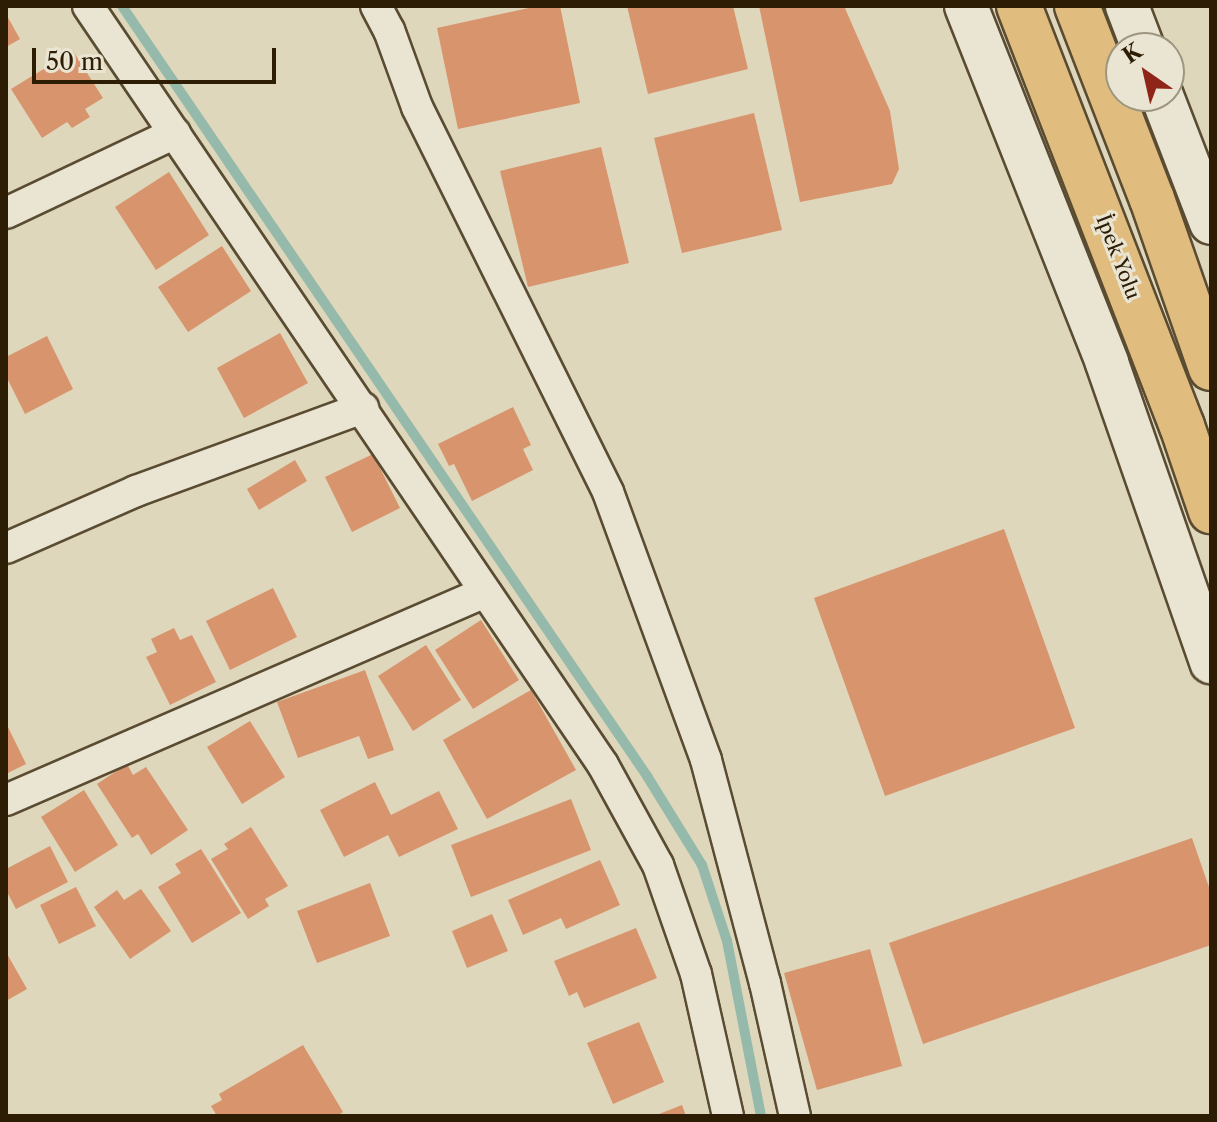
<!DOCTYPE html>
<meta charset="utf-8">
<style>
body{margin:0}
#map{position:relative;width:1217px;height:1122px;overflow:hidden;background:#dfd7bb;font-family:"Libre Caslon Text",serif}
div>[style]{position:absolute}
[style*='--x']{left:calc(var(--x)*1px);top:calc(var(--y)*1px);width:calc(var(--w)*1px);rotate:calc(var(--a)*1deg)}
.stream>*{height:10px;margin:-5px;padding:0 5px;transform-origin:5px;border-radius:5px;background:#95baab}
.building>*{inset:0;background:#d8946d}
.roads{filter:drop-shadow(2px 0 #5a4c32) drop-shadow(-2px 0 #5a4c32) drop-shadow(0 2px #5a4c32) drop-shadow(0 -2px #5a4c32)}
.street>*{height:30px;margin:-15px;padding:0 15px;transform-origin:15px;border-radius:15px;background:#eae5d3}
.secondary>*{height:42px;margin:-21px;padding:0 21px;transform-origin:21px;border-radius:21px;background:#eae5d3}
.highway>*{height:44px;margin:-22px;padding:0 22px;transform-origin:22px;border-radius:22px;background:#e0bc7e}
span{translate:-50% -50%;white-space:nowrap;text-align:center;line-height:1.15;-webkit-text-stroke:6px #eae5d3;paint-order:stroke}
.street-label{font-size:20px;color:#2d1d05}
.frame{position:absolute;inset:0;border:8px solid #2d1d05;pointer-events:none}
.north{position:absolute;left:1105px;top:32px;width:80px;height:80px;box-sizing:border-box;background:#eae5d3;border:2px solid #9e9581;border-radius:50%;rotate:326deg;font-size:22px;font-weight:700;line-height:32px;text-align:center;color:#2d1d05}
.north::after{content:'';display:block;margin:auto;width:28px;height:36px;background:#8f2418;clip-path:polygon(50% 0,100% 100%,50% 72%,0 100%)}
.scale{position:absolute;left:32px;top:48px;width:244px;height:36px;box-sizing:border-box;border:4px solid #2d1d05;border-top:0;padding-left:10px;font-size:24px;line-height:28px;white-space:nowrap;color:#2d1d05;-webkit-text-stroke:6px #eae5d3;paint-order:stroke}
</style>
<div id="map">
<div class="stream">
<div style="--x:122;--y:6;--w:932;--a:55.71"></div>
<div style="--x:647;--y:776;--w:105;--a:58.3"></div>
<div style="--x:702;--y:865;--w:80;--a:71.8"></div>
<div style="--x:727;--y:941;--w:178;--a:79"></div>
</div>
<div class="building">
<div style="clip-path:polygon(538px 6px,560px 6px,580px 103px,458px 129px,437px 28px)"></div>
<div style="clip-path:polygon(627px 6px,733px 6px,748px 69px,648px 94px)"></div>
<div style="clip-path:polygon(759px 6px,844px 6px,890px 111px,899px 169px,892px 184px,800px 202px)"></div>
<div style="clip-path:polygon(6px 14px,20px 39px,6px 47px)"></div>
<div style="clip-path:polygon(73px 51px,103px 98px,85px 109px,90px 117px,72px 128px,67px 122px,42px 138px,11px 89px)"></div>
<div style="clip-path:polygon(754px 113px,782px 230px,682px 253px,654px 138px)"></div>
<div style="clip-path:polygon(601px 147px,629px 263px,528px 287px,500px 171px)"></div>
<div style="clip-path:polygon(169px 172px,209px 235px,156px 270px,115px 207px)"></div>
<div style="clip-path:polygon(222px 246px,251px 291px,188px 332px,158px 287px)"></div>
<div style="clip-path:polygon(280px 333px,308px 383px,244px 418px,217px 368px)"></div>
<div style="clip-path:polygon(47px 336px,73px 389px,25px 414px,6px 376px,6px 357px)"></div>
<div style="clip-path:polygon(513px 407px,531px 445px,523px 449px,533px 470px,472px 501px,454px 464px,449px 466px,438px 444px)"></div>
<div style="clip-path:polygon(373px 454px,400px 508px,352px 532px,325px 477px)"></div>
<div style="clip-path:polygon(295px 460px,307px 481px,259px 510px,247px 489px)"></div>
<div style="clip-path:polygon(1004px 529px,1075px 728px,885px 796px,814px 598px)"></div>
<div style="clip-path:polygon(273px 588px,297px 637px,230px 670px,206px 621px)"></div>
<div style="clip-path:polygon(481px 620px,519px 680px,473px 709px,435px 650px)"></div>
<div style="clip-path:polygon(174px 628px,180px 640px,192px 635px,216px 682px,170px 705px,146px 657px,157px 652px,151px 639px)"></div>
<div style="clip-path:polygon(426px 645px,461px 700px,413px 731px,378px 676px)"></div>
<div style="clip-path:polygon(365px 670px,394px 750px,368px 759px,359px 736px,298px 758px,277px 702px)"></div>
<div style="clip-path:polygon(531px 690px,576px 770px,487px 819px,443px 740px)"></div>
<div style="clip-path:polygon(250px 721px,285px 777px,242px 804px,207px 747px)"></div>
<div style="clip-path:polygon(6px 723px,26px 764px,6px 774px)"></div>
<div style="clip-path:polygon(127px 764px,133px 775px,146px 767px,188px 830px,151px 855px,138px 834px,132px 838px,97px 784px)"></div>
<div style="clip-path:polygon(375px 782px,391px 815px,439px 791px,458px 829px,399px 857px,388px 835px,344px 857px,320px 810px)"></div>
<div style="clip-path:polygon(84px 790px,118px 845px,75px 872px,41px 817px)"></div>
<div style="clip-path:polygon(571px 799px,591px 850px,471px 897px,451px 845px)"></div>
<div style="clip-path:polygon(251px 827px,288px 886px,265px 899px,269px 906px,248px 919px,211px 859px,228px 849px,224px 844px)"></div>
<div style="clip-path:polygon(1192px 838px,1211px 893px,1211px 945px,923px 1044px,889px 943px)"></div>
<div style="clip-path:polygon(50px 846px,68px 882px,16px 909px,6px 890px,6px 869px)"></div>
<div style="clip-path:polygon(201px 849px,241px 913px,192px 943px,158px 887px,181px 873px,175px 864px)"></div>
<div style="clip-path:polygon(600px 860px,620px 905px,566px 929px,561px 918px,523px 935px,508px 900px)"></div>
<div style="clip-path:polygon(370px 883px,390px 936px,317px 963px,297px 911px)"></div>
<div style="clip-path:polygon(76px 887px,96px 926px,59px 944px,40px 905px)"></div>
<div style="clip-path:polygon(141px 889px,171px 931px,130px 959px,94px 907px,117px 890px,124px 900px)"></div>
<div style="clip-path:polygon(492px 914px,508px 951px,467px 968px,452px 931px)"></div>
<div style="clip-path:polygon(636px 928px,657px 978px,584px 1008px,577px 992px,569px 996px,554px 961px)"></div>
<div style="clip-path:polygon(870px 949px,902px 1066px,817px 1090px,784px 973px)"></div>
<div style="clip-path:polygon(6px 952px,27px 989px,6px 1001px)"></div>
<div style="clip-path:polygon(639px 1022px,664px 1082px,613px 1104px,587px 1043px)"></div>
<div style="clip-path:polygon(303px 1045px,343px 1112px,337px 1116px,217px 1116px,211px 1106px,222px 1100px,219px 1094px)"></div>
<div style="clip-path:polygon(682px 1105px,686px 1116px,654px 1116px)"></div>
</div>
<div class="roads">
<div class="street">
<div style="--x:88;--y:6;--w:917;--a:55.84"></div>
<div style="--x:603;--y:765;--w:114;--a:61.2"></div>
<div style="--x:658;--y:865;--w:115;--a:70.8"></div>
<div style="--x:696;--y:974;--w:146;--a:77.3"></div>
<div style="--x:376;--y:6;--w:27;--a:62"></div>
<div style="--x:389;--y:30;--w:82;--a:70"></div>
<div style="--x:417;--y:107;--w:430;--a:63.6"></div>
<div style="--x:608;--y:492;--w:285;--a:69.9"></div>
<div style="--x:706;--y:760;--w:231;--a:75.2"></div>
<div style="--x:765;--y:983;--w:136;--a:77.3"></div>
<div style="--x:6;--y:213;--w:187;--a:-25.3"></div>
<div style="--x:6;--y:548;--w:142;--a:-23.7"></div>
<div style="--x:136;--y:491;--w:242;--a:-20.1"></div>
<div style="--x:6;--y:800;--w:520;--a:-23.46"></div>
</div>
<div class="secondary">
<div style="--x:966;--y:6;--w:384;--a:68.4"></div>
<div style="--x:1107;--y:363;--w:317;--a:70.8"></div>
<div style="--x:1127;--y:6;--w:45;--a:69.1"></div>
<div style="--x:1162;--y:96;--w:136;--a:68.9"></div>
</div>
<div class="highway">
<div style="--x:1019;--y:6;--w:451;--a:68.8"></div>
<div style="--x:1182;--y:426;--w:90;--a:71.2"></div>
<div style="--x:1077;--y:6;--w:207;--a:68.8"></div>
<div style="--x:1152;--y:199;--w:179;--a:70.8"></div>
</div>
</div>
<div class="street-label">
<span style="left:1118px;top:257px;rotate:69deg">İpek Yolu</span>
</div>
<div class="frame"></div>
<div class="north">K</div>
<div class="scale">50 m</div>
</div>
